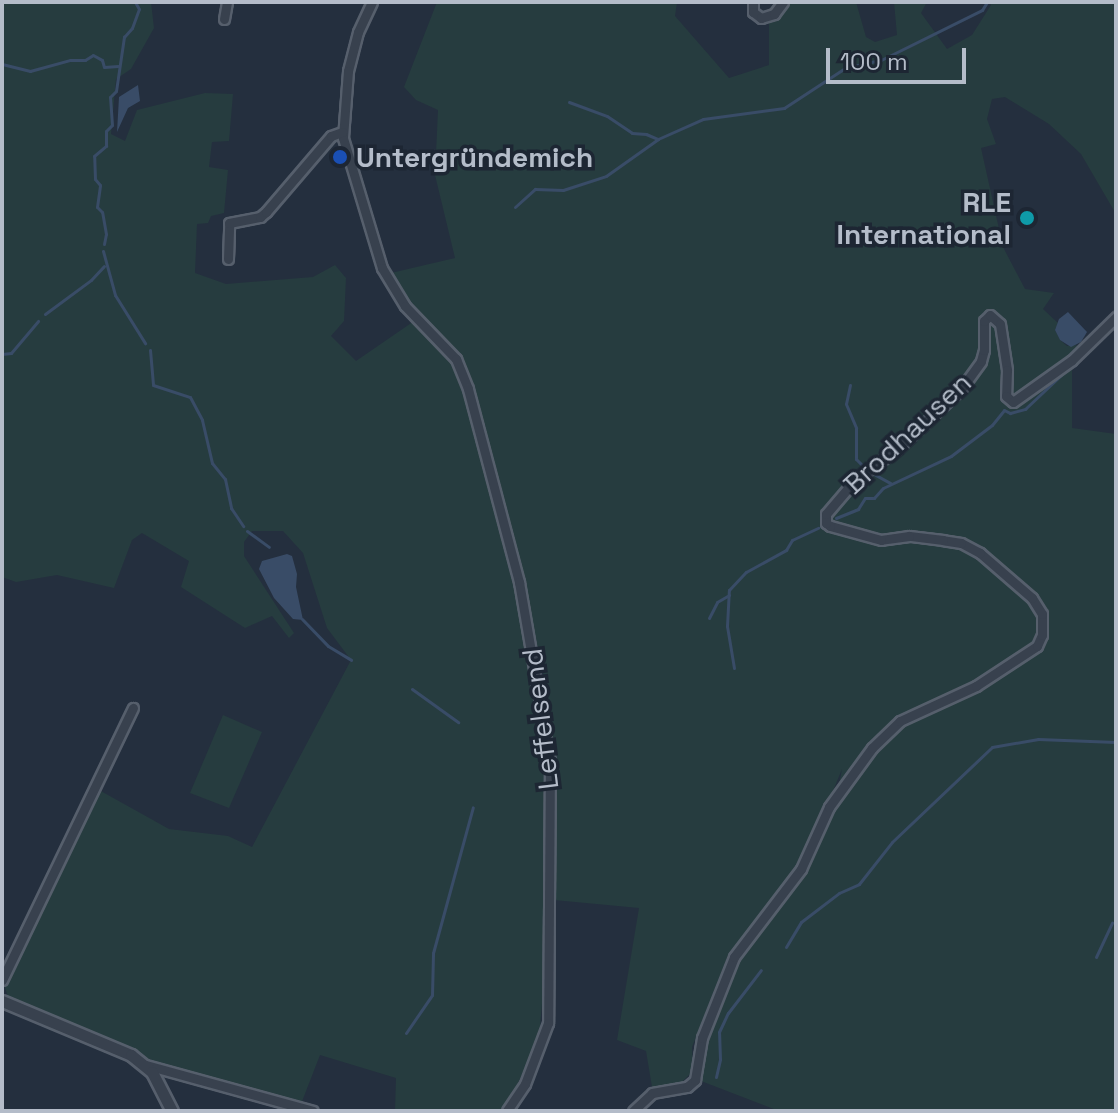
<!DOCTYPE html>
<meta charset="utf-8">
<style>
body{margin:0}
#map{position:relative;width:1118px;height:1113px;overflow:hidden;background:#242f3e;font-family:"Space Grotesk",sans-serif}
div>[style]{position:absolute}
[style*='--x']{left:calc(var(--x)*1px);top:calc(var(--y)*1px);width:calc(var(--w)*1px);rotate:calc(var(--a)*1deg)}
.green>*{inset:0;background:#263c3f}
.water>*{inset:0;background:#394c67}
.stream>*{height:3px;margin:-1.5px;padding:0 1.5px;transform-origin:1.5px;border-radius:1.5px;background:#394c67}
.roads{filter:drop-shadow(2px 0 #565f6c) drop-shadow(-2px 0 #565f6c) drop-shadow(0 2px #565f6c) drop-shadow(0 -2px #565f6c)}
.minor>*{height:9px;margin:-4.5px;padding:0 4.5px;transform-origin:4.5px;border-radius:4.5px;background:#38414e}
.tertiary>*{height:11px;margin:-5.5px;padding:0 5.5px;transform-origin:5.5px;border-radius:5.5px;background:#38414e}
.dots>*{width:22px;height:22px;translate:-50% -50%;box-sizing:border-box;border:4px solid #1d2633;border-radius:50%}
span{translate:-50% -50%;white-space:nowrap;text-align:center;line-height:1.15;-webkit-text-stroke:7px #1d2633;paint-order:stroke}
.poi-label{font-size:28px;color:#b4bcc9;font-weight:700}
.left{translate:0 -50%;text-align:left}
.right{translate:-100% -50%;text-align:right}
.street-label{font-size:28px;color:#b4bcc9}
.frame{position:absolute;inset:0;border:4px solid #b4bcc9;pointer-events:none}
.scale{position:absolute;left:826px;top:48px;width:140px;height:36px;box-sizing:border-box;border:4px solid #b4bcc9;border-top:0;padding-left:10px;font-size:24px;line-height:28px;white-space:nowrap;color:#b4bcc9;-webkit-text-stroke:6px #1d2633;paint-order:stroke}
</style>
<div id="map">
<div class="green">
<div style="clip-path:polygon(evenodd,2px 2px,151px 2px,154px 28px,131px 69px,116px 79px,111px 134px,125px 141px,137px 110px,205px 93px,233px 94px,229px 141px,212px 142px,209px 167px,228px 170px,224px 213px,211px 216px,208px 223px,197px 224px,195px 273px,226px 284px,313px 277px,335px 265px,346px 278px,344px 321px,331px 336px,356px 361px,420px 317px,391px 273px,455px 258px,435px 175px,438px 110px,416px 100px,404px 87px,437px 2px,677px 2px,675px 16px,729px 78px,769px 65px,769px 17px,783px 2px,856px 2px,866px 37px,875px 42px,897px 35px,894px 2px,927px 2px,921px 13px,947px 49px,972px 35px,991px 5px,989px 2px,1116px 2px,1116px 214px,1081px 154px,1049px 124px,1005px 97px,992px 99px,987px 119px,996px 144px,981px 148px,1003px 247px,1025px 289px,1054px 293px,1043px 309px,1058px 323px,1055px 330px,1060px 340px,1067px 346px,1077px 345px,1072px 360px,1072px 428px,1116px 434px,1116px 1111px,779px 1111px,701px 1081px,704px 1040px,737px 958px,746px 948px,738px 943px,727px 958px,692px 1047px,693px 1071px,681px 1083px,652px 1087px,646px 1051px,617px 1040px,639px 908px,554px 900px,555px 759px,544px 678px,523px 576px,513px 576px,534px 681px,544px 762px,544px 980px,539px 1039px,508px 1104px,500px 1111px,395px 1111px,396px 1078px,320px 1055px,301px 1104px,155px 1063px,107px 1037px,9px 999px,4px 985px,99px 790px,169px 829px,228px 836px,252px 847px,351px 660px,327px 628px,303px 553px,283px 531px,252px 531px,244px 542px,244px 556px,294px 633px,289px 638px,272px 616px,245px 628px,181px 587px,189px 561px,142px 533px,132px 540px,114px 588px,57px 575px,16px 582px,2px 577px,2px 2px,842px 769px,834px 810px,818px 850px,810px 847px,842px 769px)"></div>
<div style="clip-path:polygon(223px 715px,262px 732px,229px 808px,190px 793px)"></div>
</div>
<div class="water">
<div style="clip-path:polygon(138px 85px,140px 101px,128px 108px,117px 132px,119px 97px)"></div>
<div style="clip-path:polygon(1068px 312px,1087px 332px,1081px 342px,1071px 347px,1060px 340px,1055px 330px,1059px 319px)"></div>
<div style="clip-path:polygon(287px 554px,292px 556px,297px 574px,296px 587px,303px 620px,293px 619px,274px 598px,259px 569px,262px 561px)"></div>
</div>
<div class="stream">
<div style="--x:2;--y:64;--w:29;--a:14"></div>
<div style="--x:30;--y:71;--w:41;--a:-15.4"></div>
<div style="--x:70;--y:60;--w:15;--a:0"></div>
<div style="--x:85;--y:60;--w:9;--a:-32"></div>
<div style="--x:93;--y:55;--w:10;--a:29"></div>
<div style="--x:102;--y:60;--w:7;--a:74"></div>
<div style="--x:104;--y:67;--w:14;--a:-4"></div>
<div style="--x:569;--y:102;--w:40;--a:20.2"></div>
<div style="--x:607;--y:116;--w:30;--a:34"></div>
<div style="--x:632;--y:133;--w:14;--a:4"></div>
<div style="--x:646;--y:134;--w:13;--a:23"></div>
<div style="--x:515;--y:207;--w:27;--a:-42"></div>
<div style="--x:535;--y:189;--w:28;--a:2"></div>
<div style="--x:563;--y:190;--w:45;--a:-18"></div>
<div style="--x:606;--y:176;--w:64;--a:-35.4"></div>
<div style="--x:658;--y:139;--w:49;--a:-24"></div>
<div style="--x:703;--y:119;--w:82;--a:-7.7"></div>
<div style="--x:784;--y:108;--w:73;--a:-33.3"></div>
<div style="--x:845;--y:68;--w:37;--a:-13"></div>
<div style="--x:881;--y:60;--w:113;--a:-26.3"></div>
<div style="--x:982;--y:10;--w:9;--a:-58"></div>
<div style="--x:104;--y:244;--w:10;--a:-79"></div>
<div style="--x:106;--y:234;--w:22;--a:-100"></div>
<div style="--x:102;--y:212;--w:7;--a:-135"></div>
<div style="--x:97;--y:207;--w:22;--a:-82"></div>
<div style="--x:100;--y:185;--w:8;--a:-130"></div>
<div style="--x:95;--y:179;--w:23;--a:-92"></div>
<div style="--x:94;--y:156;--w:16;--a:-40"></div>
<div style="--x:106;--y:146;--w:15;--a:-90"></div>
<div style="--x:106;--y:131;--w:8;--a:-45"></div>
<div style="--x:112;--y:125;--w:28;--a:-94"></div>
<div style="--x:110;--y:97;--w:8;--a:-45"></div>
<div style="--x:116;--y:91;--w:55;--a:-81.6"></div>
<div style="--x:124;--y:37;--w:12;--a:-48"></div>
<div style="--x:132;--y:28;--w:20;--a:-70"></div>
<div style="--x:139;--y:9;--w:8;--a:-120"></div>
<div style="--x:103;--y:251;--w:46;--a:74.7"></div>
<div style="--x:115;--y:295;--w:57;--a:58"></div>
<div style="--x:45;--y:314;--w:57;--a:-36.5"></div>
<div style="--x:91;--y:280;--w:19;--a:-47"></div>
<div style="--x:150;--y:350;--w:35;--a:85"></div>
<div style="--x:153;--y:385;--w:39;--a:18"></div>
<div style="--x:190;--y:397;--w:26;--a:62"></div>
<div style="--x:202;--y:420;--w:44;--a:76.9"></div>
<div style="--x:212;--y:463;--w:21;--a:51"></div>
<div style="--x:225;--y:479;--w:30;--a:78"></div>
<div style="--x:231;--y:508;--w:22;--a:56"></div>
<div style="--x:2;--y:354;--w:9;--a:-6"></div>
<div style="--x:11;--y:353;--w:42;--a:-49.8"></div>
<div style="--x:850;--y:385;--w:19;--a:102"></div>
<div style="--x:846;--y:404;--w:26;--a:67"></div>
<div style="--x:856;--y:428;--w:31;--a:90"></div>
<div style="--x:856;--y:459;--w:10;--a:45"></div>
<div style="--x:872;--y:473;--w:21;--a:29"></div>
<div style="--x:836;--y:518;--w:24;--a:-22"></div>
<div style="--x:858;--y:509;--w:13;--a:-58"></div>
<div style="--x:865;--y:498;--w:9;--a:0"></div>
<div style="--x:874;--y:498;--w:13;--a:-48"></div>
<div style="--x:883;--y:488;--w:75;--a:-25.2"></div>
<div style="--x:951;--y:456;--w:51;--a:-37.1"></div>
<div style="--x:992;--y:425;--w:19;--a:-51"></div>
<div style="--x:1004;--y:410;--w:7;--a:27"></div>
<div style="--x:1010;--y:413;--w:16;--a:-15"></div>
<div style="--x:1025;--y:409;--w:117;--a:-43.3"></div>
<div style="--x:247;--y:531;--w:27;--a:36"></div>
<div style="--x:709;--y:618;--w:18;--a:-63"></div>
<div style="--x:717;--y:602;--w:14;--a:-30"></div>
<div style="--x:302;--y:619;--w:37;--a:46"></div>
<div style="--x:328;--y:646;--w:27;--a:31"></div>
<div style="--x:734;--y:668;--w:43;--a:-99.5"></div>
<div style="--x:727;--y:626;--w:36;--a:-87"></div>
<div style="--x:729;--y:590;--w:25;--a:-47"></div>
<div style="--x:746;--y:572;--w:46;--a:-28.8"></div>
<div style="--x:786;--y:550;--w:12;--a:-59"></div>
<div style="--x:792;--y:540;--w:29;--a:-25"></div>
<div style="--x:412;--y:689;--w:57;--a:35.7"></div>
<div style="--x:786;--y:947;--w:29;--a:-59"></div>
<div style="--x:801;--y:922;--w:48;--a:-37.3"></div>
<div style="--x:839;--y:893;--w:22;--a:-24"></div>
<div style="--x:859;--y:884;--w:53;--a:-51.8"></div>
<div style="--x:892;--y:842;--w:138;--a:-43.5"></div>
<div style="--x:992;--y:747;--w:47;--a:-9.9"></div>
<div style="--x:1038;--y:739;--w:78;--a:2.2"></div>
<div style="--x:1096;--y:957;--w:38;--a:-65"></div>
<div style="--x:406;--y:1033;--w:46;--a:-55.6"></div>
<div style="--x:432;--y:995;--w:42;--a:-88.6"></div>
<div style="--x:433;--y:953;--w:151;--a:-74.7"></div>
<div style="--x:716;--y:1077;--w:18;--a:-77"></div>
<div style="--x:720;--y:1059;--w:27;--a:-92"></div>
<div style="--x:719;--y:1032;--w:21;--a:-65"></div>
<div style="--x:728;--y:1013;--w:54;--a:-52.5"></div>
</div>
<div class="roads">
<div class="minor">
<div style="--x:372;--y:2;--w:33;--a:115"></div>
<div style="--x:358;--y:32;--w:40;--a:104.4"></div>
<div style="--x:348;--y:71;--w:67;--a:94.3"></div>
<div style="--x:343;--y:138;--w:136;--a:73.3"></div>
<div style="--x:382;--y:268;--w:44;--a:58.8"></div>
<div style="--x:405;--y:306;--w:74;--a:46.1"></div>
<div style="--x:456;--y:359;--w:32;--a:68"></div>
<div style="--x:468;--y:389;--w:200;--a:75.2"></div>
<div style="--x:519;--y:582;--w:182;--a:80.2"></div>
<div style="--x:550;--y:761;--w:262;--a:90.4"></div>
<div style="--x:548;--y:1023;--w:65;--a:110.7"></div>
<div style="--x:525;--y:1084;--w:32;--a:124"></div>
<div style="--x:753;--y:2;--w:10;--a:90"></div>
<div style="--x:753;--y:12;--w:10;--a:37"></div>
<div style="--x:761;--y:18;--w:14;--a:-17"></div>
<div style="--x:774;--y:14;--w:15;--a:-53"></div>
<div style="--x:224;--y:19;--w:17;--a:-80"></div>
<div style="--x:228;--y:259;--w:36;--a:-88"></div>
<div style="--x:229;--y:223;--w:32;--a:-11"></div>
<div style="--x:260;--y:217;--w:8;--a:-40"></div>
<div style="--x:266;--y:212;--w:100;--a:-49.5"></div>
<div style="--x:331;--y:136;--w:12;--a:-20"></div>
<div style="--x:2;--y:980;--w:302;--a:-64.3"></div>
<div style="--x:146;--y:1065;--w:173;--a:15.4"></div>
<div style="--x:633;--y:1111;--w:26;--a:-43"></div>
<div style="--x:652;--y:1093;--w:36;--a:-10"></div>
<div style="--x:687;--y:1087;--w:11;--a:-41"></div>
<div style="--x:695;--y:1080;--w:43;--a:-80.5"></div>
<div style="--x:702;--y:1038;--w:87;--a:-68.4"></div>
<div style="--x:734;--y:957;--w:111;--a:-52.7"></div>
<div style="--x:801;--y:869;--w:68;--a:-65.7"></div>
<div style="--x:829;--y:807;--w:73;--a:-53.9"></div>
<div style="--x:872;--y:748;--w:39;--a:-44"></div>
<div style="--x:900;--y:721;--w:84;--a:-24.7"></div>
<div style="--x:976;--y:686;--w:73;--a:-33.3"></div>
<div style="--x:1037;--y:646;--w:12;--a:-66"></div>
<div style="--x:1042;--y:635;--w:21;--a:-90"></div>
<div style="--x:1042;--y:614;--w:19;--a:-122"></div>
<div style="--x:1032;--y:598;--w:69;--a:-139.1"></div>
<div style="--x:980;--y:553;--w:21;--a:-152"></div>
<div style="--x:961;--y:543;--w:18;--a:-171"></div>
<div style="--x:943;--y:540;--w:34;--a:-173"></div>
<div style="--x:909;--y:536;--w:28;--a:172"></div>
<div style="--x:881;--y:540;--w:53;--a:-164.6"></div>
<div style="--x:830;--y:526;--w:5;--a:-143"></div>
<div style="--x:826;--y:523;--w:9;--a:-90"></div>
<div style="--x:826;--y:514;--w:45;--a:-49.5"></div>
<div style="--x:855;--y:480;--w:52;--a:-36.4"></div>
<div style="--x:897;--y:449;--w:88;--a:-43.2"></div>
<div style="--x:961;--y:389;--w:34;--a:-54"></div>
<div style="--x:981;--y:361;--w:11;--a:-75"></div>
<div style="--x:984;--y:350;--w:29;--a:-90"></div>
<div style="--x:984;--y:321;--w:8;--a:-45"></div>
<div style="--x:990;--y:315;--w:13;--a:42"></div>
<div style="--x:1000;--y:324;--w:47;--a:81.3"></div>
<div style="--x:1007;--y:370;--w:26;--a:92"></div>
<div style="--x:1006;--y:396;--w:9;--a:41"></div>
<div style="--x:1013;--y:402;--w:72;--a:-35.4"></div>
<div style="--x:1072;--y:360;--w:62;--a:-44.3"></div>
</div>
<div class="tertiary">
<div style="--x:2;--y:1001;--w:140;--a:22.7"></div>
<div style="--x:131;--y:1055;--w:27;--a:39"></div>
<div style="--x:152;--y:1072;--w:44;--a:62.9"></div>
</div>
</div>
<div class="dots">
<div style="left:340px;top:157px;background:#1a4fb4"></div>
<div style="left:1027px;top:218px;background:#0f9aa8"></div>
</div>
<div class="poi-label">
<span class="left" style="left:356px;top:157px">Untergründemich</span>
<span class="right" style="left:1011px;top:218px">RLE<br>International</span>
</div>
<div class="street-label">
<span style="left:907px;top:433px;rotate:-43deg">Brodhausen</span>
<span style="left:540px;top:719px;rotate:-97deg">Leffelsend</span>
</div>
<div class="frame"></div>
<div class="scale">100 m</div>
</div>
